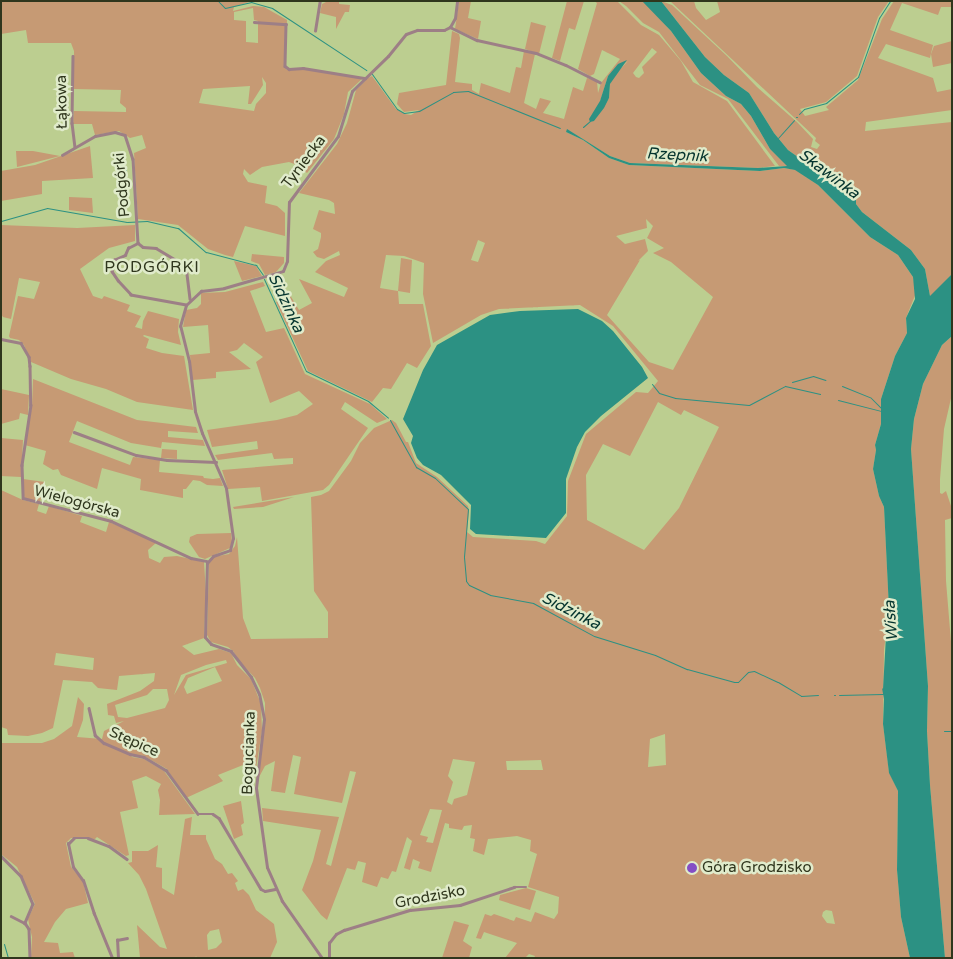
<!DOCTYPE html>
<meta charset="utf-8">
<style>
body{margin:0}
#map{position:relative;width:953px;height:959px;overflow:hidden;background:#bcce90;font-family:"Varela Round",sans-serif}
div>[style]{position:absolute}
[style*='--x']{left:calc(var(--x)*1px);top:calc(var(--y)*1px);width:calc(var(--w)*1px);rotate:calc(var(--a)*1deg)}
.green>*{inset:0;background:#c69a74}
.water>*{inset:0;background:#2c9183}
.stream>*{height:1px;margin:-0.5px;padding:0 0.5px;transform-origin:0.5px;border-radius:0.5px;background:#2c9183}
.minor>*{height:2.5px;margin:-1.25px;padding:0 1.25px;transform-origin:1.25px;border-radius:1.25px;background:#9d7f86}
.tertiary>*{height:3px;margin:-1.5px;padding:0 1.5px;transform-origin:1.5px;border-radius:1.5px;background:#9d7f86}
.dots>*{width:14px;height:14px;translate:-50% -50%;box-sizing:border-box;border:2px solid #e0ebcb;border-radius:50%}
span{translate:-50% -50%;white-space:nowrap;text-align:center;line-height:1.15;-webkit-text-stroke:5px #e0ebcb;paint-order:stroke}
.street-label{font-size:15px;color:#2f361d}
.poi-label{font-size:15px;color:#2f361d}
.left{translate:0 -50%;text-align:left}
.water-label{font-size:16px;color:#05342e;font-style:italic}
.neighbourhood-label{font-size:16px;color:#2f361d;letter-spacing:1px}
.frame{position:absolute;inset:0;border:2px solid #2f361d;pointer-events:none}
</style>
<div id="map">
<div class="green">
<div style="clip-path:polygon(evenodd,1px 1px,252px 1px,234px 7px,233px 11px,253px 6px,264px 7px,287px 20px,285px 67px,287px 70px,304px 69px,363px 78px,348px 92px,344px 114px,334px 139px,307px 173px,297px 165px,289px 162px,262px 167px,250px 175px,244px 169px,243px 174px,248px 182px,267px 186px,265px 203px,277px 206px,285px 213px,285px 236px,245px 226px,233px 257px,225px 255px,208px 249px,178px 225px,138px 219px,134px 153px,146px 148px,142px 135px,130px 138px,119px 131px,95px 135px,92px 124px,73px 124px,74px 111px,126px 112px,126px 108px,120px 103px,121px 90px,74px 89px,74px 51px,71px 43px,28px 43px,26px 30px,1px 34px,1px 1px,253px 8px,254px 20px,258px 21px,258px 43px,246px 42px,246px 21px,234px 20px,234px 12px,253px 8px,1px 1px,262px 77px,266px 83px,266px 93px,256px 104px,254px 111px,199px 103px,203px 89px,250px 86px,248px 104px,251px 104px,263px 85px,262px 77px)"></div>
<div style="clip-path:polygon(328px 1px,339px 1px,339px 4px,350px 5px,349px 12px,345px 12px,336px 29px,336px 17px,320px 13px,322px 4px)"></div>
<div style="clip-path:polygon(459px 1px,471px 1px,468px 18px,481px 21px,478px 39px,455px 29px)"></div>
<div style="clip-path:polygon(567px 1px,584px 1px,575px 30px,569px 28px,560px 61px,552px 58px)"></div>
<div style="clip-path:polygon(evenodd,594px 1px,618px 2px,641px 25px,659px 35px,681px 61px,693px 82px,727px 101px,775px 166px,758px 168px,630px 163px,610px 156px,568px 130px,566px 132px,583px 140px,609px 158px,629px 165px,760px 171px,784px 168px,796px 170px,818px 185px,870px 237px,898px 255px,913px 277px,916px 293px,906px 318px,907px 333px,895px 356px,881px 399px,881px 424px,875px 445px,876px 450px,873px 469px,879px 496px,884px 507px,889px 609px,889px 630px,886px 634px,884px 650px,883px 724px,889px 772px,898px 791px,897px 870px,901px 917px,910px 958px,534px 958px,535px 956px,529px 954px,525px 958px,505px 958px,517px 943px,484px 932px,481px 939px,476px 938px,485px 914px,491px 916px,494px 914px,514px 921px,516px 917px,531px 922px,535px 912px,554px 919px,558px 913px,559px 897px,528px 887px,537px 854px,530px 851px,531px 840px,517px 836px,488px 839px,484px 855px,473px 851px,475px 839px,470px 838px,472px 825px,464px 826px,462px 830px,449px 828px,449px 824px,445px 823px,431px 872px,418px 868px,420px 862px,413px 859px,410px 870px,404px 868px,412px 841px,407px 837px,396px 872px,392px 871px,388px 879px,381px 877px,377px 887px,362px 882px,366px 863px,358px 861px,355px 870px,347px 868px,327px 920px,321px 915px,302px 890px,313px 861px,321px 830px,263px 821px,262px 808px,339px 817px,326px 864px,331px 866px,356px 772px,350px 771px,342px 803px,294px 794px,301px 757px,293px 755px,285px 793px,271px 791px,275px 761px,265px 766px,258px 779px,265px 718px,265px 703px,260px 688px,255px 678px,240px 662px,233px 651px,228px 647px,211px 642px,207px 635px,209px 562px,213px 557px,229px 554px,235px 546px,237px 537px,243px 618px,251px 639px,328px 638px,328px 612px,314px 591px,311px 497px,321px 495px,329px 491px,351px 461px,360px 443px,374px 428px,392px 420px,396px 423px,406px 442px,408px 442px,416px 463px,437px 477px,468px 506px,469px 511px,467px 532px,473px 537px,536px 541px,545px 544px,567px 516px,568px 481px,586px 434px,636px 392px,648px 393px,658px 381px,613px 326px,580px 305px,499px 309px,481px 315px,433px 343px,423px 294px,424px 263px,404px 256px,386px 255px,380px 288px,398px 291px,401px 258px,412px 260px,410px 293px,398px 291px,399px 304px,423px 304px,431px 346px,417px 368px,407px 363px,391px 389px,383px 388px,372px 402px,308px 371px,276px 302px,290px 295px,299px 310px,312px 303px,299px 279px,344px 297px,348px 288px,315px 272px,326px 261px,340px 255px,339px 251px,324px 259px,317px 257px,313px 252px,318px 249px,321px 237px,321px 233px,313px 229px,319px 210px,335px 214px,334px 203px,329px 200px,299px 193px,337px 144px,347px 123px,356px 90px,368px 78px,372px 76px,396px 109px,405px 114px,411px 115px,419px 110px,404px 112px,397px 104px,399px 93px,446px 85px,452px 31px,459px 34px,460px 38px,455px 82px,472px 84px,472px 90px,479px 94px,481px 83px,510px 93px,516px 67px,521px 68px,524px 51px,535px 54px,524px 103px,536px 109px,540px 98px,551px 101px,543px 113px,564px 119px,573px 87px,583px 91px,587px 78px,597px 81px,598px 93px,601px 83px,620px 59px,602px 50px,594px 74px,590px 76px,578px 69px,597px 3px,594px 1px,652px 48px,657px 52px,642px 67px,644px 73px,639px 78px,636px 77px,633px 73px,652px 48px,594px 1px,628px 61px,614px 75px,610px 84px,609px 98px,594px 121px,608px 76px,628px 61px,594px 1px,646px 219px,653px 226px,647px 238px,664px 248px,653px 253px,671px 262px,713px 297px,673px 370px,649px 362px,607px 315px,640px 260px,638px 261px,648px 251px,645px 239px,625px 244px,616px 236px,647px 228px,646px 219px,594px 1px,478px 240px,485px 243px,478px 262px,471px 260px,478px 240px,594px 1px,658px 402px,681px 415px,684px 410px,719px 427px,679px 508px,644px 550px,587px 520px,586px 475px,603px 444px,630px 456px,658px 402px,594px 1px,665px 734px,666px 765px,648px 767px,650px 739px,665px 734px,594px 1px,453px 759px,475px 762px,467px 795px,454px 799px,452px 805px,447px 802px,453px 782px,448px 776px,453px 759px,594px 1px,541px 760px,543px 770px,507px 770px,506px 761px,541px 760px,594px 1px,430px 809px,442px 810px,433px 843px,426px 842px,428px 837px,420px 835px,430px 809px,594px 1px,826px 910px,832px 911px,835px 924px,827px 923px,822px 916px,823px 912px,826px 910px)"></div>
<div style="clip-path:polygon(619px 1px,642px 1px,647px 5px,671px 31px,701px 73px,726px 96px,741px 104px,751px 116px,770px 149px,788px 166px,779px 166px,728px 99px,700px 85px,659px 32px,643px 23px,626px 6px)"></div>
<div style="clip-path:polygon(661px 1px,672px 5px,727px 56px,757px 87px,797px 122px,813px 139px,811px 147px,817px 149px,820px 145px,815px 141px,816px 138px,670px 1px,694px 1px,696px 8px,706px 20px,720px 12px,717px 1px,889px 1px,878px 17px,857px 76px,826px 102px,800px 109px,805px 116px,829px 110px,826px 107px,858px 80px,882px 19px,894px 1px,952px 1px,952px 7px,941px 7px,938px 15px,902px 3px,890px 30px,933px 45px,930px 58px,886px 44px,878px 58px,933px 78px,937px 92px,952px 89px,952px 110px,866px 122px,865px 131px,952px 122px,952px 274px,932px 296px,930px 296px,925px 269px,911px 250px,862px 212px,856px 204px,856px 198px,788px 150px,774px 133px,749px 93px,724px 75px,705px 57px)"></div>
<div style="clip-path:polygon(531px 22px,546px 26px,539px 54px,525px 49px)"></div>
<div style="clip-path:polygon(952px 41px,952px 63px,933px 67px,931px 54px,934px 46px)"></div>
<div style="clip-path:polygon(90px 146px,93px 178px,42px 181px,42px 194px,1px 201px,1px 171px,35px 165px)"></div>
<div style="clip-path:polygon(16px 151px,33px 151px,60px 156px,17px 167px)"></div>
<div style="clip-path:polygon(69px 197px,92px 198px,93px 213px,69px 210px)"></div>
<div style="clip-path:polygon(1px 225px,77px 228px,135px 225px,135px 241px,109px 248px,80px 269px,93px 296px,102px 299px,104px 296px,130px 305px,127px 311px,141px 316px,135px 327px,142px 329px,143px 321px,148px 311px,179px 319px,178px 332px,181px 345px,144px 335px,143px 336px,149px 339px,146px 348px,162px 353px,184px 356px,193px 410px,137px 402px,106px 389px,71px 379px,31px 362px,24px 345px,19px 340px,10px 338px,9px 336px,18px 296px,34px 299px,40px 282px,19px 278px,11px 319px,3px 317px,1px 314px)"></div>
<div style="clip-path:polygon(252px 254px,284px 257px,284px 263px,276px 272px,265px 275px,259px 264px,251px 261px)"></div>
<div style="clip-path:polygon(234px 261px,256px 266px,262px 276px,242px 281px)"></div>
<div style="clip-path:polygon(263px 282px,265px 286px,250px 291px,266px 332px,284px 328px,305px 374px,370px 404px,387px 419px,377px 423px,345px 402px,341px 409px,368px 428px,329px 485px,323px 490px,262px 501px,260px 487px,228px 489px,222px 470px,293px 464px,293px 458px,274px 459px,272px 453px,218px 460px,215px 455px,258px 449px,257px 441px,212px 447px,207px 430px,277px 420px,297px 415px,313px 404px,299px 391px,270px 403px,256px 362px,263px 357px,244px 343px,237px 350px,229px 352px,251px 369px,216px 372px,216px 378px,192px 380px,190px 355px,210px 353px,208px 325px,183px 327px,186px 310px,197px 308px,201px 304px,201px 293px,225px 292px)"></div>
<div style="clip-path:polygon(952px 336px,952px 394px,944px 429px,940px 479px,940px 493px,942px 494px,946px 491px,952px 509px,952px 518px,945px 520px,946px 581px,952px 654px,952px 958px,945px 958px,930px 785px,927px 731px,928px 686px,911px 449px,914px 419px,923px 384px,942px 345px)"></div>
<div style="clip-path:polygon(33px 379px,137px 420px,196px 427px,198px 433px,168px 431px,168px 437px,203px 440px,205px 446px,162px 442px,161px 448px,131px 443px,77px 421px,69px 442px,130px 465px,133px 457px,160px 460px,159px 472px,203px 476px,204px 478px,213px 479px,220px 478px,223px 486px,207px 485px,200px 481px,193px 480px,186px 489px,183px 489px,183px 498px,140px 490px,141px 479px,102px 468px,97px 489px,61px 475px,58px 469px,53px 470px,43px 464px,46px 451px,25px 445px,32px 406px)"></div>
<div style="clip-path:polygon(1px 389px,29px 395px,28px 415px,20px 413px,19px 419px,1px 424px)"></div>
<div style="clip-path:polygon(1px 438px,23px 440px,21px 477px,1px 476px)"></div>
<div style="clip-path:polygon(162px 449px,177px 450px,177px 459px,161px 458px)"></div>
<div style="clip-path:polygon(23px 479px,45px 482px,40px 502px,26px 499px,23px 495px)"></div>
<div style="clip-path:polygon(evenodd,1px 490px,23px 500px,39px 504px,37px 511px,46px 514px,49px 506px,82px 516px,80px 522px,106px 532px,109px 522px,157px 542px,148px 550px,149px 558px,160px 563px,164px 557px,177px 556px,204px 562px,206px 593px,204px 638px,182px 646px,194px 655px,219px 649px,231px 653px,237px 665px,251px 679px,261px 704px,262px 731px,254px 781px,253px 761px,218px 775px,223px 781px,186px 798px,167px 769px,144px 756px,130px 754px,132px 757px,144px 759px,164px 771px,195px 814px,159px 815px,160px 800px,158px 790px,161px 784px,146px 776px,132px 781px,138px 808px,120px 812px,129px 855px,126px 856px,97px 837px,95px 839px,71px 838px,66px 843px,71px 867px,83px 881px,88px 903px,66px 909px,55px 922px,44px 942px,58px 943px,60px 953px,73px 952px,75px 958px,31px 958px,32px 937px,28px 919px,35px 904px,17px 867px,1px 854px,1px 743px,42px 743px,54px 739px,72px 726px,78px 697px,84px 704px,83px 720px,77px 737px,102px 739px,104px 731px,124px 721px,116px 723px,114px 716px,108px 715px,107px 704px,140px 691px,154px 681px,155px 673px,119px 676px,117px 690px,98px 688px,92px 682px,63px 680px,53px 728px,42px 733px,28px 736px,8px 735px,7px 729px,1px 727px,1px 490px,56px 653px,94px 658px,93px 670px,54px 665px,56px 653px,1px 490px,226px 660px,227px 663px,186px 675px,174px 695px,181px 675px,206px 665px,226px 660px,1px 490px,215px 667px,222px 681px,187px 694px,184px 687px,188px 678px,215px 667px,1px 490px,153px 689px,167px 689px,169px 700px,165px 708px,127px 718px,118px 717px,115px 705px,147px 695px,153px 689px)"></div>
<div style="clip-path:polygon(294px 497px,263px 507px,234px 509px,233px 507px)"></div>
<div style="clip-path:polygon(231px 533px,232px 542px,230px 548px,205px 559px,199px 557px,189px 542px,190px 537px,197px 534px)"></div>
<div style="clip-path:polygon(241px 801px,244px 823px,241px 825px,243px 835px,234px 839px,223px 806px)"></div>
<div style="clip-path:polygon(evenodd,192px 817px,190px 835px,206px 835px,206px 839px,215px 859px,222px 864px,228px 874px,232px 873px,238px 881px,235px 883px,238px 891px,243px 889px,249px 895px,256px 910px,274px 924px,277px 942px,270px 958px,197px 958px,196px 956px,195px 958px,140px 958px,137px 925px,160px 947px,167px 949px,146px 889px,139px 875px,128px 863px,132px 862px,132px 851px,148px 851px,158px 845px,156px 867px,162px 868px,162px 888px,174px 895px,185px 819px,192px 817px,219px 929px,222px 942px,216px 948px,208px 950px,207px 935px,210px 931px,219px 929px)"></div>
<div style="clip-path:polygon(526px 888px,536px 891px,530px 910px,499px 900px,500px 895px)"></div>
<div style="clip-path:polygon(454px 921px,469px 925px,463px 941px,472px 947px,469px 958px,442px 958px)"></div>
</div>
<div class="water">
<div style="clip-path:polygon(642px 1px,661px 1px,705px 57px,724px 75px,749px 93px,774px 133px,788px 150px,856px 198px,856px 204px,862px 212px,911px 250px,925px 269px,930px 296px,952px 274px,952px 336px,942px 345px,923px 384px,914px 419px,911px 449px,928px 686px,927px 731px,930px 785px,945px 958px,910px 958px,901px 917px,897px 870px,898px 791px,889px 773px,883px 724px,884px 699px,882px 688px,883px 689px,886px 636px,889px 630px,889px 609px,884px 507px,879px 496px,873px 469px,876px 450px,875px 445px,881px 424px,881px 399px,895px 356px,907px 333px,906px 318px,915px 299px,913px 277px,898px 255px,870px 237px,818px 185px,795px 170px,784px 168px,760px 171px,629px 165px,609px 158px,583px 140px,566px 132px,567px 129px,610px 156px,630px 163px,758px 168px,787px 166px,770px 149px,751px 116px,741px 104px,726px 96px,701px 73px,671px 31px)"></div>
<div style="clip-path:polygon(627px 60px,610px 84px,609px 98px,604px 108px,594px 121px,590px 122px,589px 119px,600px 101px,608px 76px,618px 64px)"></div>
<div style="clip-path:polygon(121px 164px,127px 169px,127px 194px,119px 198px,117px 195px)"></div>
<div style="clip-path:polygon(578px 309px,602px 321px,613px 331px,642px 367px,648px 378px,601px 416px,585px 432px,577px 447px,566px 479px,566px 513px,546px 538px,476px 534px,470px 529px,471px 505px,441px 475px,423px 465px,417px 458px,411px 443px,413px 436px,403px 419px,423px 370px,437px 345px,490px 315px,520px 311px)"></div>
</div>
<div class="stream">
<div style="--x:218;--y:1;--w:10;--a:45"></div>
<div style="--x:225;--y:8;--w:27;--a:-13"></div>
<div style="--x:251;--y:2;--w:22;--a:16"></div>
<div style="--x:272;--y:8;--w:113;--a:33.4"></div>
<div style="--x:372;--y:74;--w:43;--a:54.5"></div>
<div style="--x:397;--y:109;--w:8;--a:30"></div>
<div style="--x:404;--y:113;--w:15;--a:-8"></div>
<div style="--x:419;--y:111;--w:39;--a:-29"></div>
<div style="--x:453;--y:92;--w:15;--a:-4"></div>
<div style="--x:468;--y:91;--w:99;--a:21.9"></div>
<div style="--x:799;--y:114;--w:7;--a:-45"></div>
<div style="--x:804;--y:109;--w:23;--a:-15"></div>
<div style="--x:826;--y:103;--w:41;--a:-39.1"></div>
<div style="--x:858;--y:77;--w:63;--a:-70.4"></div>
<div style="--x:879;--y:18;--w:20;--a:-57"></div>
<div style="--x:796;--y:117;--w:1;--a:0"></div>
<div style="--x:583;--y:127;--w:9;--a:-41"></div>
<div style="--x:778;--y:138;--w:24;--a:-48"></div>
<div style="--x:1;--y:221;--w:48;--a:-15.8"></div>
<div style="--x:47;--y:208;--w:81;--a:9.9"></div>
<div style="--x:127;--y:222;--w:20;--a:-3"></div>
<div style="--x:147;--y:221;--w:32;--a:13"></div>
<div style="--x:178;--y:228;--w:37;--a:41"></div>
<div style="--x:206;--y:252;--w:52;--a:14.6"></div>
<div style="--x:256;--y:265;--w:12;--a:55"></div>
<div style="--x:264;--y:279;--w:101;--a:65.5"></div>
<div style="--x:306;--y:371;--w:69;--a:25.8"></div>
<div style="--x:368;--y:401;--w:26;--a:40"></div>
<div style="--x:792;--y:382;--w:22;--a:-16"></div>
<div style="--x:813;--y:376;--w:13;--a:18"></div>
<div style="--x:652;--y:384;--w:11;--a:52"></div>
<div style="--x:659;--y:393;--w:17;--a:17"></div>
<div style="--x:675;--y:398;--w:74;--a:5.4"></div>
<div style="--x:749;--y:405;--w:41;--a:-27.8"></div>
<div style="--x:785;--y:386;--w:36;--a:13"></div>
<div style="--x:842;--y:386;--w:31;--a:22"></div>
<div style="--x:871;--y:398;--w:14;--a:45"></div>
<div style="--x:838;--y:400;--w:44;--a:14.3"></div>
<div style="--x:390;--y:420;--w:54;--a:61"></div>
<div style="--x:416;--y:467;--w:22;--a:30"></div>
<div style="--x:435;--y:478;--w:45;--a:43.2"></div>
<div style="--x:468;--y:509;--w:48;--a:94.8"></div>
<div style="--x:464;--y:557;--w:24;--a:85"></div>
<div style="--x:466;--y:581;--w:5;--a:53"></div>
<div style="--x:469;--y:585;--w:23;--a:25"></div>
<div style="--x:490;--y:595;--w:44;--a:10.5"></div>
<div style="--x:533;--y:603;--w:69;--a:28.4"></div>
<div style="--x:594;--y:636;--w:64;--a:17.3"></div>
<div style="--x:655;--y:655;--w:35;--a:24"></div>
<div style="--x:687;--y:669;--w:49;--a:15.5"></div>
<div style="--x:734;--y:682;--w:4;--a:0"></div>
<div style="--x:738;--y:682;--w:14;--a:-45"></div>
<div style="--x:748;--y:672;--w:6;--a:-9"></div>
<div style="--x:754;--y:671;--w:26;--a:25"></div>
<div style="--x:778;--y:682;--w:27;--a:31"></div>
<div style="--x:801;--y:696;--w:17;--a:-3"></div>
<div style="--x:834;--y:695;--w:1;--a:0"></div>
<div style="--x:839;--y:695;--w:44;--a:-1.3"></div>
<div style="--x:944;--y:731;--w:8;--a:0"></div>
<div style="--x:4;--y:944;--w:15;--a:74"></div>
</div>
<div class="minor">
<div style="--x:254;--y:22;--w:32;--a:4"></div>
<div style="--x:286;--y:24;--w:42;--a:91.4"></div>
<div style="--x:285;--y:66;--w:5;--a:37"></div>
<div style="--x:289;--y:69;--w:14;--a:-4"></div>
<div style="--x:303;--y:68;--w:63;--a:9.2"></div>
<div style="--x:450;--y:27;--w:30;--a:26"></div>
<div style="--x:477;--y:40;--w:60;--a:12.4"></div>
<div style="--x:536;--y:53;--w:32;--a:22"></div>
<div style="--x:566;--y:65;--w:38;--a:27"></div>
<div style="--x:315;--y:31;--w:30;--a:-81"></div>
<div style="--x:73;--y:56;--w:67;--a:90.9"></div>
<div style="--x:72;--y:123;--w:24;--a:83"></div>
<div style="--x:62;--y:155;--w:38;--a:-30"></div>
<div style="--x:95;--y:136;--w:20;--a:-11"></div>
<div style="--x:115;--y:132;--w:10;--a:17"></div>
<div style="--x:125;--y:135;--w:25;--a:72"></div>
<div style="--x:133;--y:159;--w:84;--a:86.6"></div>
<div style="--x:186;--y:305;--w:56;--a:-169.7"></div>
<div style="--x:131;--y:295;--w:19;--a:-133"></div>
<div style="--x:118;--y:281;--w:11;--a:-124"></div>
<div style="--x:112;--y:272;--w:6;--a:-99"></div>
<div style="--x:111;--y:266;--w:7;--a:-63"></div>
<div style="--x:114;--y:260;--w:12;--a:-24"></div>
<div style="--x:125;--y:255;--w:8;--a:-67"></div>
<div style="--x:128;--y:248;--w:11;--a:-27"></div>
<div style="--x:138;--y:243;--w:6;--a:39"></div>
<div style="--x:143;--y:247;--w:13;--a:4"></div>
<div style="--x:156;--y:248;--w:35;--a:31"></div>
<div style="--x:186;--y:266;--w:33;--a:83"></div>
<div style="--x:1;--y:339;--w:20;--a:11"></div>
<div style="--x:21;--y:343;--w:16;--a:60"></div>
<div style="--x:29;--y:357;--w:9;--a:84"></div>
<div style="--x:30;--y:366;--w:39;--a:89"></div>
<div style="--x:31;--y:405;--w:61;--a:98.5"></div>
<div style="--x:22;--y:465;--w:33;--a:88"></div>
<div style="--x:23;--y:498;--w:91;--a:14.6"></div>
<div style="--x:111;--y:521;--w:88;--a:24.8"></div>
<div style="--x:191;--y:558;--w:16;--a:11"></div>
<div style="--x:74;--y:432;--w:66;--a:20.4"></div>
<div style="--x:136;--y:455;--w:31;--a:9"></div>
<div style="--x:167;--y:460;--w:49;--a:2.3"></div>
<div style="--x:89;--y:708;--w:28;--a:77"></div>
<div style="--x:95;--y:735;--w:12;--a:42"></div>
<div style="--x:104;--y:743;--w:28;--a:23"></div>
<div style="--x:130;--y:754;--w:14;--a:12"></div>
<div style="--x:144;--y:757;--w:26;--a:31"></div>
<div style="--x:166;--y:770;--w:54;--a:54"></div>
<div style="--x:198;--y:814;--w:15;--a:0"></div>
<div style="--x:213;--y:814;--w:7;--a:34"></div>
<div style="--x:219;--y:818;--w:82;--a:59.4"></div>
<div style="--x:261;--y:889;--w:4;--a:27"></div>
<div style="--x:265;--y:891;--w:10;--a:-11"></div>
<div style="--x:1;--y:856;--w:28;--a:45"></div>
<div style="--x:21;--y:876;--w:30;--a:67"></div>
<div style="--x:33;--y:904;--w:21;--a:113"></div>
<div style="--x:11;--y:916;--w:16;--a:27"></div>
<div style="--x:25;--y:923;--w:7;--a:56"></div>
<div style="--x:29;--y:929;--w:29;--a:88"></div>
<div style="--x:112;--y:958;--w:48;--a:-112.2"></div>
<div style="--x:94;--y:914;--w:35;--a:-108"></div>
<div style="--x:83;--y:881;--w:17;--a:-126"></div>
<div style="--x:73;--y:867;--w:24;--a:-102"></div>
<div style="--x:68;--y:844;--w:8;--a:-45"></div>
<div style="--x:74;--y:838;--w:14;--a:0"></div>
<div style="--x:88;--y:838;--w:22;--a:21"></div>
<div style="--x:109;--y:846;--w:22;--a:36"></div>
<div style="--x:118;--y:958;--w:18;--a:-93"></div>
<div style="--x:117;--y:940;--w:10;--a:-11"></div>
<div style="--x:329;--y:958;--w:15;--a:-90"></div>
<div style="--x:329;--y:943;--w:11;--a:-52"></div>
<div style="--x:336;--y:934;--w:9;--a:-27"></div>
<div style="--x:344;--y:930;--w:69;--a:-16.9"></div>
<div style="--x:410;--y:910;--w:50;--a:-5.7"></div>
<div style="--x:460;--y:905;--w:57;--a:-18.4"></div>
<div style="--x:514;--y:887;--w:12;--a:0"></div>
</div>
<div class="tertiary">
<div style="--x:322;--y:958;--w:70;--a:-125.1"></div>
<div style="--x:282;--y:901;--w:37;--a:-114"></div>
<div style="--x:267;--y:867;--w:80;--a:-97.9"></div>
<div style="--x:256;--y:788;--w:69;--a:-83.4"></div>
<div style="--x:264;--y:719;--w:25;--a:-101"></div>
<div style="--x:259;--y:694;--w:19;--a:-115"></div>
<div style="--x:251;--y:677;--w:33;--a:-128"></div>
<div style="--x:231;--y:651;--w:21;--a:-161"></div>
<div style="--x:211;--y:644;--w:9;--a:-131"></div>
<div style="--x:205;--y:637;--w:74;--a:-88.5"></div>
<div style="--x:207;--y:563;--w:9;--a:-49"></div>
<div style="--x:213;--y:556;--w:18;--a:-19"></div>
<div style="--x:230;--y:550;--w:12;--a:-76"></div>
<div style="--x:233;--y:538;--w:50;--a:-98"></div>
<div style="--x:226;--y:488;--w:60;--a:-113.6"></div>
<div style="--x:202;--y:433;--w:23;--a:-108"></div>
<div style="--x:195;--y:411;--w:50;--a:-96.8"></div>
<div style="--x:189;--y:361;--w:36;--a:-104"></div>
<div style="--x:180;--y:326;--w:22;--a:-74"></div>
<div style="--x:186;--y:305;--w:21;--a:-43"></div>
<div style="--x:201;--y:291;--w:23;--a:-7"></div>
<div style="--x:224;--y:288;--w:61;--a:-16.1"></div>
<div style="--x:283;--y:271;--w:11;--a:-68"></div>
<div style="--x:287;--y:261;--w:59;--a:-88.1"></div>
<div style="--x:289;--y:202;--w:82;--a:-53.4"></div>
<div style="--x:338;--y:136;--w:47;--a:-72.7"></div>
<div style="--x:352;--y:91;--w:50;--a:-44.2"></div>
<div style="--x:388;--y:56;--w:28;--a:-51"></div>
<div style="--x:406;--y:34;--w:12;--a:-20"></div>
<div style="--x:417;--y:30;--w:27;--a:0"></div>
<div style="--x:444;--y:30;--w:7;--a:-27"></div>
<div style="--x:450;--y:27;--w:10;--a:-61"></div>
<div style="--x:455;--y:18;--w:17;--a:-83"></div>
</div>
<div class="dots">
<div style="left:692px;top:868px;background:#844ec5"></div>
</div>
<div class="street-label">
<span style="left:62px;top:102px;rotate:-91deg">Łąkowa</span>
<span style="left:304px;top:162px;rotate:-53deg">Tyniecka</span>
<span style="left:122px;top:185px;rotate:-95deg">Podgórki</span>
<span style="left:77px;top:502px;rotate:15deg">Wielogórska</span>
<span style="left:134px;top:742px;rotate:24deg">Stępice</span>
<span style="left:249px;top:753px;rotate:-88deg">Bogucianka</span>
<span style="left:430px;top:897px;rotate:-11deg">Grodzisko</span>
</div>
<div class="poi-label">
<span class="left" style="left:702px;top:868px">Góra Grodzisko</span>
</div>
<div class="water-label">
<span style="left:677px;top:155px;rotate:3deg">Rzepnik</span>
<span style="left:829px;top:174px;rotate:37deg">Skawinka</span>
<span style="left:286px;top:303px;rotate:65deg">Sidzinka</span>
<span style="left:571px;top:611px;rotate:27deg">Sidzinka</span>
<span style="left:891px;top:621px;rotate:-94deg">Wisła</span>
</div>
<div class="neighbourhood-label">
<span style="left:152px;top:267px">PODGÓRKI</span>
</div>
<div class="frame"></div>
</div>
